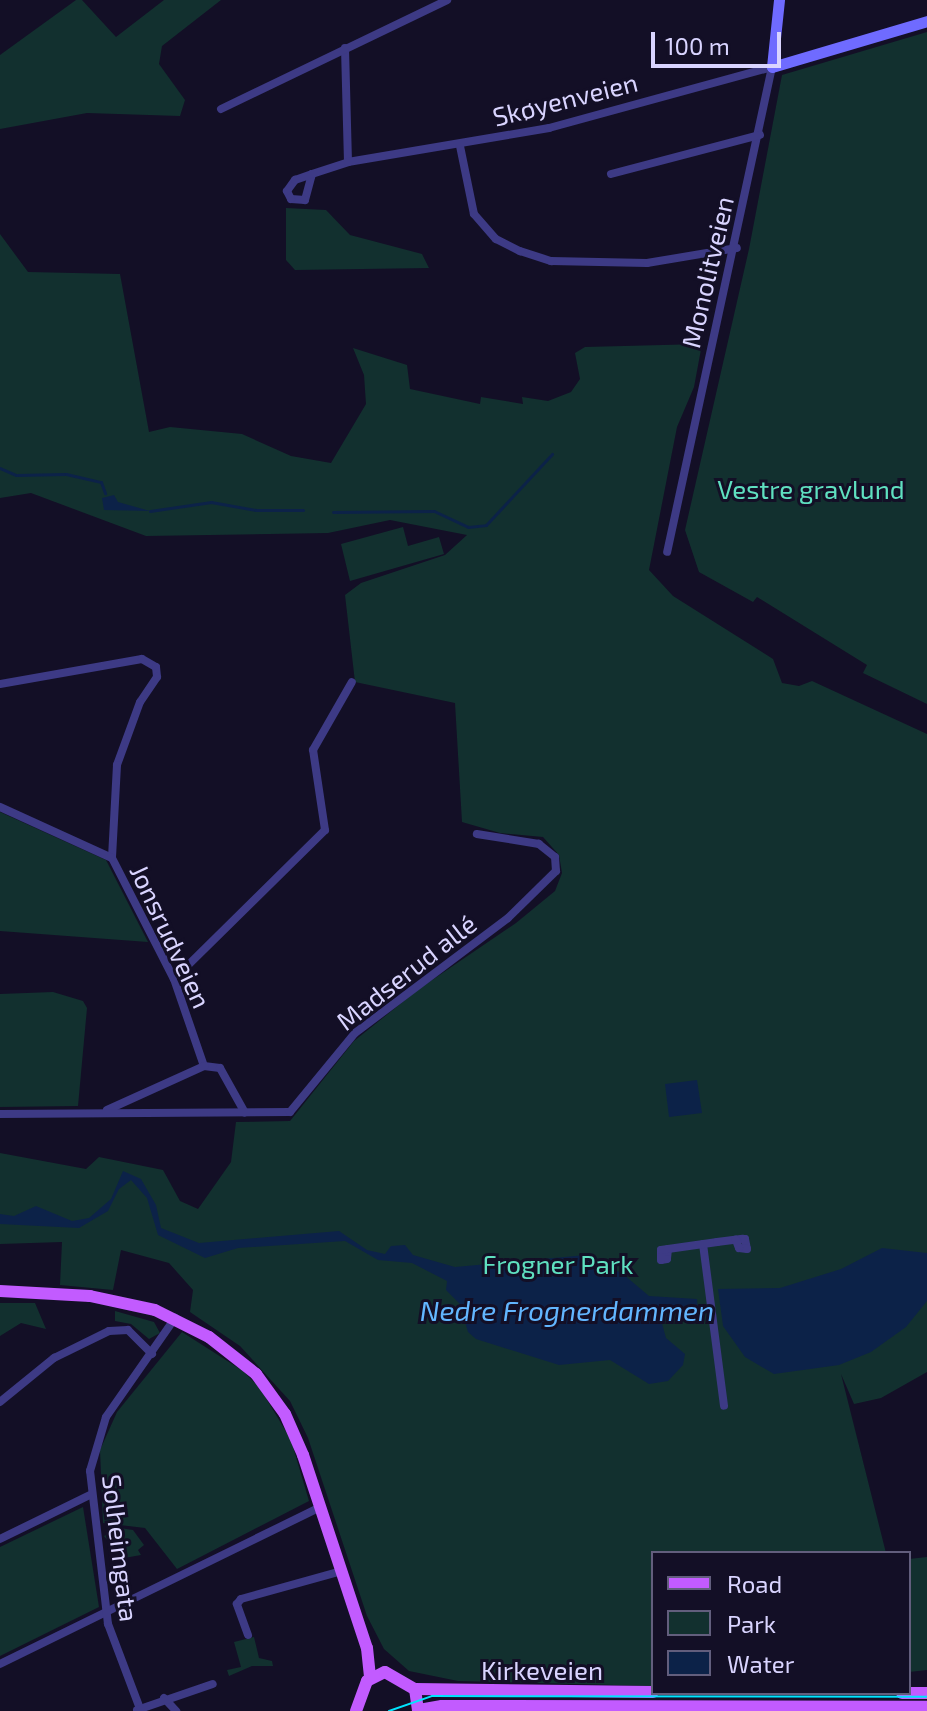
<!DOCTYPE html>
<meta charset="utf-8">
<style>
body{margin:0}
#map{position:relative;width:927px;height:1711px;overflow:hidden;background:#130f26;font-family:"Exo 2",sans-serif}
div>[style]{position:absolute}
[style*='--x']{left:calc(var(--x)*1px);top:calc(var(--y)*1px);width:calc(var(--w)*1px);rotate:calc(var(--a)*1deg)}
.green>*{inset:0;background:#12302f}
.water>*{inset:0;background:#0c2248}
.stream>*{height:3px;margin:-1.5px;padding:0 1.5px;transform-origin:1.5px;border-radius:1.5px;background:#0c2248}
.street>*{height:8px;margin:-4px;padding:0 4px;transform-origin:4px;border-radius:4px;background:#3d3a85}
.secondary>*{height:11px;margin:-5.5px;padding:0 5.5px;transform-origin:5.5px;border-radius:5.5px;background:#6f6bff}
.primary>*{height:12px;margin:-6px;padding:0 6px;transform-origin:6px;border-radius:6px;background:#c25bff}
.tram>*{height:2px;margin:-1px;padding:0 1px;transform-origin:1px;border-radius:1px;background:#00e5ff}
span{translate:-50% -50%;white-space:nowrap;text-align:center;line-height:1.15;-webkit-text-stroke:6px #130f26;paint-order:stroke}
.street-label{font-size:26px;color:#d9d4ff}
.park-label{font-size:26px;color:#5fe0c0}
.water-label{font-size:28px;color:#62b6ff;font-style:italic}
.legend{position:absolute;left:651px;top:1551px;width:260px;height:144px;box-sizing:border-box;background:#130f26;border:2px solid #625e7d;margin:0;padding:10px 14px;list-style:none;font-size:24px;color:#d9d4ff}
.legend li{display:flex;align-items:center;gap:16px;height:40px}
.legend b{width:40px;border:2px solid #625e7d}
.scale{position:absolute;left:651px;top:32px;width:130px;height:36px;box-sizing:border-box;border:4px solid #d9d4ff;border-top:0;padding-left:10px;font-size:24px;line-height:28px;white-space:nowrap;color:#d9d4ff;-webkit-text-stroke:6px #130f26;paint-order:stroke}
</style>
<div id="map">
<div class="green">
<div style="clip-path:polygon(76px 0,82px 0,116px 37px,164px 0,221px 0,162px 46px,159px 64px,185px 100px,180px 116px,87px 113px,0 129px,0 55px)"></div>
<div style="clip-path:polygon(927px 32px,927px 704px,863px 673px,867px 665px,757px 597px,753px 602px,699px 572px,685px 530px,749px 249px,782px 75px)"></div>
<div style="clip-path:polygon(286px 208px,326px 210px,350px 235px,422px 254px,429px 268px,295px 270px,286px 260px)"></div>
<div style="clip-path:polygon(0 234px,28px 272px,120px 274px,149px 432px,170px 427px,242px 434px,291px 456px,331px 463px,366px 404px,364px 375px,353px 348px,407px 365px,410px 389px,480px 404px,481px 397px,523px 404px,522px 397px,548px 401px,571px 392px,580px 379px,575px 353px,585px 347px,702px 344px,694px 387px,677px 427px,649px 570px,673px 596px,773px 659px,782px 683px,799px 686px,812px 681px,927px 734px,927px 1372px,881px 1398px,854px 1404px,841px 1374px,886px 1553px,653px 1553px,653px 1686px,458px 1681px,409px 1671px,384px 1649px,367px 1616px,308px 1438px,290px 1401px,240px 1346px,190px 1312px,193px 1290px,169px 1263px,121px 1250px,113px 1290px,60px 1285px,62px 1242px,0 1244px,0 1153px,86px 1169px,99px 1157px,163px 1170px,180px 1201px,198px 1209px,231px 1162px,236px 1122px,290px 1121px,354px 1041px,419px 989px,516px 923px,555px 891px,562px 873px,559px 855px,543px 837px,500px 833px,462px 822px,455px 703px,355px 682px,345px 595px,361px 583px,445px 555px,467px 535px,390px 520px,328px 533px,146px 536px,31px 493px,0 498px)"></div>
<div style="clip-path:polygon(403px 527px,408px 546px,439px 537px,444px 554px,350px 581px,341px 544px)"></div>
<div style="clip-path:polygon(0 812px,106px 860px,148px 942px,0 931px)"></div>
<div style="clip-path:polygon(53px 992px,83px 1001px,87px 1008px,78px 1106px,0 1107px,0 994px)"></div>
<div style="clip-path:polygon(0 1303px,35px 1303px,46px 1329px,21px 1323px,0 1336px)"></div>
<div style="clip-path:polygon(115px 1311px,154px 1322px,160px 1333px,149px 1339px,131px 1324px,115px 1321px)"></div>
<div style="clip-path:polygon(182px 1332px,243px 1371px,260px 1388px,291px 1440px,309px 1501px,177px 1569px,145px 1528px,103px 1523px,100px 1450px,117px 1412px)"></div>
<div style="clip-path:polygon(83px 1507px,99px 1607px,0 1656px,0 1547px)"></div>
<div style="clip-path:polygon(120px 1528px,133px 1530px,144px 1545px,138px 1550px,141px 1555px,113px 1560px,120px 1546px,112px 1546px,104px 1536px)"></div>
<div style="clip-path:polygon(927px 1557px,927px 1670px,909px 1672px,909px 1559px)"></div>
<div style="clip-path:polygon(254px 1637px,259px 1658px,272px 1661px,273px 1666px,252px 1666px,229px 1676px,227px 1670px,241px 1667px,234px 1642px)"></div>
</div>
<div class="water">
<div style="clip-path:polygon(114px 495px,118px 502px,150px 511px,104px 510px,102px 498px)"></div>
<div style="clip-path:polygon(697px 1080px,702px 1113px,669px 1117px,665px 1084px)"></div>
<div style="clip-path:polygon(123px 1171px,141px 1179px,156px 1205px,161px 1228px,199px 1243px,339px 1231px,367px 1250px,385px 1254px,391px 1246px,405px 1245px,413px 1255px,455px 1267px,586px 1255px,623px 1274px,649px 1296px,697px 1299px,698px 1310px,659px 1313px,666px 1338px,685px 1354px,683px 1365px,668px 1381px,649px 1384px,610px 1360px,559px 1365px,476px 1339px,468px 1332px,460px 1304px,446px 1290px,447px 1281px,412px 1263px,378px 1260px,345px 1241px,238px 1248px,205px 1258px,158px 1235px,147px 1198px,131px 1180px,119px 1189px,108px 1211px,79px 1228px,0 1224px,0 1214px,14px 1216px,36px 1206px,72px 1221px,89px 1218px,111px 1199px)"></div>
<div style="clip-path:polygon(882px 1248px,927px 1253px,927px 1301px,906px 1327px,871px 1352px,839px 1365px,774px 1374px,745px 1357px,723px 1326px,718px 1289px,780px 1288px,841px 1269px)"></div>
</div>
<div class="stream">
<div style="--x:0;--y:468;--w:17;--a:24"></div>
<div style="--x:16;--y:475;--w:50;--a:-1.1"></div>
<div style="--x:66;--y:474;--w:36;--a:13"></div>
<div style="--x:101;--y:482;--w:12;--a:70"></div>
<div style="--x:150;--y:511;--w:62;--a:-8.4"></div>
<div style="--x:211;--y:502;--w:46;--a:10.1"></div>
<div style="--x:256;--y:510;--w:47;--a:0"></div>
<div style="--x:333;--y:512;--w:101;--a:-0.6"></div>
<div style="--x:434;--y:511;--w:38;--a:25"></div>
<div style="--x:468;--y:527;--w:18;--a:-6"></div>
<div style="--x:486;--y:525;--w:97;--a:-47.1"></div>
</div>
<div class="street">
<div style="--x:345;--y:48;--w:114;--a:88.5"></div>
<div style="--x:221;--y:109;--w:251;--a:-25.7"></div>
<div style="--x:460;--y:146;--w:69;--a:78.4"></div>
<div style="--x:474;--y:214;--w:33;--a:49"></div>
<div style="--x:496;--y:239;--w:27;--a:27"></div>
<div style="--x:520;--y:251;--w:33;--a:18"></div>
<div style="--x:551;--y:261;--w:96;--a:1.2"></div>
<div style="--x:647;--y:263;--w:91;--a:-9.5"></div>
<div style="--x:312;--y:174;--w:27;--a:105"></div>
<div style="--x:305;--y:200;--w:14;--a:-176"></div>
<div style="--x:291;--y:199;--w:9;--a:-117"></div>
<div style="--x:287;--y:191;--w:14;--a:-54"></div>
<div style="--x:295;--y:180;--w:18;--a:-19"></div>
<div style="--x:312;--y:174;--w:38;--a:-18"></div>
<div style="--x:348;--y:162;--w:204;--a:-9.6"></div>
<div style="--x:549;--y:128;--w:231;--a:-15.3"></div>
<div style="--x:772;--y:67;--w:496;--a:102.2"></div>
<div style="--x:611;--y:174;--w:154;--a:-14.7"></div>
<div style="--x:0;--y:684;--w:144;--a:-10"></div>
<div style="--x:142;--y:659;--w:16;--a:30"></div>
<div style="--x:156;--y:667;--w:10;--a:84"></div>
<div style="--x:157;--y:677;--w:30;--a:124"></div>
<div style="--x:140;--y:702;--w:67;--a:110.1"></div>
<div style="--x:117;--y:765;--w:93;--a:93.1"></div>
<div style="--x:112;--y:858;--w:136;--a:62.9"></div>
<div style="--x:174;--y:979;--w:92;--a:71"></div>
<div style="--x:204;--y:1066;--w:16;--a:7"></div>
<div style="--x:220;--y:1068;--w:51;--a:60.9"></div>
<div style="--x:0;--y:807;--w:123;--a:24.5"></div>
<div style="--x:174;--y:979;--w:212;--a:-44.6"></div>
<div style="--x:325;--y:830;--w:81;--a:-98.5"></div>
<div style="--x:313;--y:750;--w:78;--a:-60.2"></div>
<div style="--x:107;--y:1110;--w:107;--a:-24.4"></div>
<div style="--x:0;--y:1114;--w:290;--a:-0.4"></div>
<div style="--x:290;--y:1112;--w:102;--a:-50.6"></div>
<div style="--x:355;--y:1033;--w:191;--a:-36.9"></div>
<div style="--x:508;--y:918;--w:67;--a:-44.4"></div>
<div style="--x:556;--y:871;--w:14;--a:-94"></div>
<div style="--x:555;--y:857;--w:21;--a:-141"></div>
<div style="--x:539;--y:844;--w:63;--a:-170.8"></div>
<div style="--x:703;--y:1244;--w:163;--a:82.6"></div>
<div style="--x:668;--y:1249;--w:10;--a:96"></div>
<div style="--x:667;--y:1259;--w:6;--a:171"></div>
<div style="--x:661;--y:1260;--w:10;--a:-90"></div>
<div style="--x:661;--y:1250;--w:57;--a:-8.1"></div>
<div style="--x:717;--y:1242;--w:26;--a:-7"></div>
<div style="--x:743;--y:1239;--w:2;--a:0"></div>
<div style="--x:745;--y:1239;--w:10;--a:79"></div>
<div style="--x:747;--y:1249;--w:8;--a:-173"></div>
<div style="--x:739;--y:1248;--w:9;--a:-111"></div>
<div style="--x:0;--y:1402;--w:70;--a:-39.2"></div>
<div style="--x:54;--y:1358;--w:61;--a:-26.1"></div>
<div style="--x:109;--y:1331;--w:19;--a:-3"></div>
<div style="--x:128;--y:1330;--w:34;--a:45"></div>
<div style="--x:0;--y:1539;--w:100;--a:-26.1"></div>
<div style="--x:248;--y:1635;--w:33;--a:-110"></div>
<div style="--x:237;--y:1604;--w:6;--a:-51"></div>
<div style="--x:241;--y:1599;--w:105;--a:-15.5"></div>
<div style="--x:0;--y:1664;--w:356;--a:-26.1"></div>
<div style="--x:164;--y:1698;--w:18;--a:47"></div>
<div style="--x:139;--y:1706;--w:88;--a:-110.7"></div>
<div style="--x:108;--y:1624;--w:154;--a:-96.7"></div>
<div style="--x:90;--y:1471;--w:56;--a:-73.5"></div>
<div style="--x:106;--y:1417;--w:121;--a:-55.1"></div>
<div style="--x:137;--y:1710;--w:80;--a:-18.9"></div>
</div>
<div class="secondary">
<div style="--x:779;--y:0;--w:67;--a:96"></div>
<div style="--x:772;--y:67;--w:162;--a:-16.5"></div>
</div>
<div class="primary">
<div style="--x:0;--y:1291;--w:90;--a:3.2"></div>
<div style="--x:90;--y:1296;--w:66;--a:12.2"></div>
<div style="--x:155;--y:1310;--w:60;--a:26.6"></div>
<div style="--x:209;--y:1337;--w:60;--a:38.2"></div>
<div style="--x:256;--y:1374;--w:49;--a:54.1"></div>
<div style="--x:285;--y:1414;--w:45;--a:66.3"></div>
<div style="--x:303;--y:1455;--w:203;--a:71.7"></div>
<div style="--x:367;--y:1648;--w:30;--a:84"></div>
<div style="--x:415;--y:1689;--w:238;--a:0.7"></div>
<div style="--x:902;--y:1693;--w:25;--a:0"></div>
<div style="--x:419;--y:1710;--w:23;--a:-10"></div>
<div style="--x:442;--y:1706;--w:485;--a:0.1"></div>
<div style="--x:356;--y:1711;--w:32;--a:-70"></div>
<div style="--x:367;--y:1681;--w:20;--a:-27"></div>
<div style="--x:385;--y:1672;--w:34;--a:30"></div>
<div style="--x:415;--y:1689;--w:22;--a:82"></div>
</div>
<div class="tram">
<div style="--x:389;--y:1711;--w:46;--a:-19.2"></div>
<div style="--x:432;--y:1696;--w:495;--a:0.1"></div>
</div>
<div class="street-label">
<span style="left:565px;top:99px;rotate:-14deg">Skøyenveien</span>
<span style="left:707px;top:272px;rotate:-77deg">Monolitveien</span>
<span style="left:171px;top:936px;rotate:65deg">Jonsrudveien</span>
<span style="left:406px;top:972px;rotate:-38deg">Madserud allé</span>
<span style="left:121px;top:1548px;rotate:83deg">Solheimgata</span>
<span style="left:542px;top:1670px">Kirkeveien</span>
</div>
<div class="park-label">
<span style="left:811px;top:489px">Vestre gravlund</span>
<span style="left:558px;top:1264px">Frogner Park</span>
</div>
<div class="water-label">
<span style="left:567px;top:1310px">Nedre Frognerdammen</span>
</div>
<ul class="legend">
<li><b style="height:10px;background:#c25bff"></b>Road</li>
<li><b style="height:22px;background:#12302f"></b>Park</li>
<li><b style="height:22px;background:#0c2248"></b>Water</li>
</ul>
<div class="scale">100 m</div>
</div>
